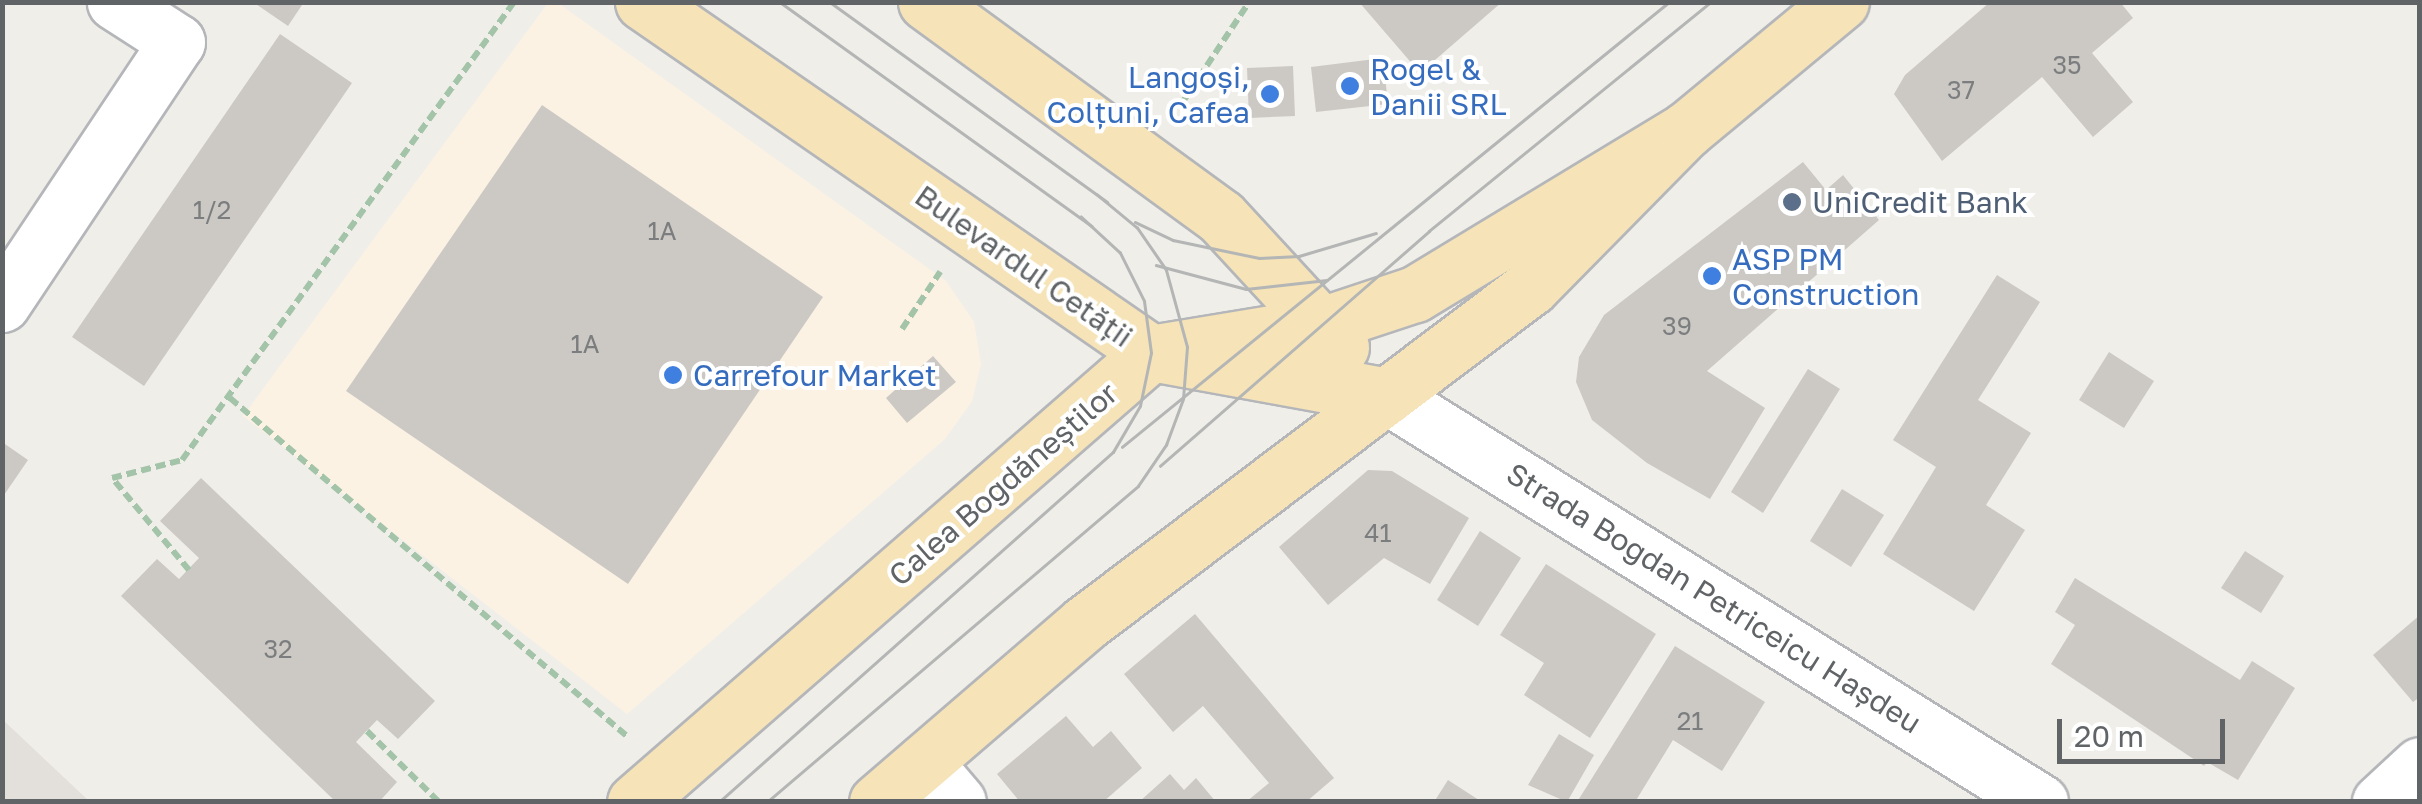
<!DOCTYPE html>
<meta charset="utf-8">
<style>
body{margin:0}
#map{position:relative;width:2422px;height:804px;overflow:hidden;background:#f0eee9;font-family:"Golos Text",sans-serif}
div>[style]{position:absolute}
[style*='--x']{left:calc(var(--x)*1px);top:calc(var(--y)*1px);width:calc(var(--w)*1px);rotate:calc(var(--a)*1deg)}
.commercial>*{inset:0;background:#fbf2e3}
.education>*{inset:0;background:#e3dfda}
.building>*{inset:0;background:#ccc9c5}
.path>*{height:6px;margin-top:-3px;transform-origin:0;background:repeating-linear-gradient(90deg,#a3c4a8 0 10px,transparent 0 15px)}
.roads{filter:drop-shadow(2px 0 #b4b6b9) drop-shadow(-2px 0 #b4b6b9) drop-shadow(0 2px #b4b6b9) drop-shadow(0 -2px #b4b6b9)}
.minor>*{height:55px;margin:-27.5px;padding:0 27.5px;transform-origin:27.5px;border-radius:27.5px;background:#fff}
.major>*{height:55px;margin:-27.5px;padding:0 27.5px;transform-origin:27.5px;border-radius:27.5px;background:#f6e4b8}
.tram>*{height:2.5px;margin:-1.25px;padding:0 1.25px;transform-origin:1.25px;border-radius:1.25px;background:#b4b5b5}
.dots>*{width:28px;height:28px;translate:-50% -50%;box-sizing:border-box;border:5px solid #fff;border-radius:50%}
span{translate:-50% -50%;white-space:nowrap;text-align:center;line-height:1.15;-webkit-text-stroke:8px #fff;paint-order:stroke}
.number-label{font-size:25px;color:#7b7d7e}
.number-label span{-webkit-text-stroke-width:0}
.shop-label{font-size:30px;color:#366cbe}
.left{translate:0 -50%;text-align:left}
.right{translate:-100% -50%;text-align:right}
.service-label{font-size:30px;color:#4e5e75}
.street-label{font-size:30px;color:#606467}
.frame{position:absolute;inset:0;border:5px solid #606467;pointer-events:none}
.scale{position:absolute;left:2057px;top:719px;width:168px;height:45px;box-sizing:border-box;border:5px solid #606467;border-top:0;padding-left:12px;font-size:30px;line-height:35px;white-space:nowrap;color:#606467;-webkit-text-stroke:8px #fff;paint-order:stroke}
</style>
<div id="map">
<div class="commercial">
<div style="clip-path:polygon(548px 3px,558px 3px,946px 281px,974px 322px,981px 364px,972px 401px,945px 439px,627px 714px,243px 416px)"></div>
</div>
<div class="education">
<div style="clip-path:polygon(3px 720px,89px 801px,3px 801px)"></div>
</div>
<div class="building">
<div style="clip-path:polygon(253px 2px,304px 2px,288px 26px)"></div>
<div style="clip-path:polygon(1359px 2px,1502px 2px,1420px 73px)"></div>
<div style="clip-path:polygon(1990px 2px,2120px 2px,2133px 18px,2092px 53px,2133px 102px,2093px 137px,2042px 77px,1942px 161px,1894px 94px,1905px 75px)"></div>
<div style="clip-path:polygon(280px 34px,352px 83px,144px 386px,72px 337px)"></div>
<div style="clip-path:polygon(1383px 58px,1388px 104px,1316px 112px,1311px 67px)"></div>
<div style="clip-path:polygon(1293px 66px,1295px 116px,1249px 118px,1247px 68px)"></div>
<div style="clip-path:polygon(542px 105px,823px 297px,628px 584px,346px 391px)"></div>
<div style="clip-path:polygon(1803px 162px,1826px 190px,1843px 175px,1879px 220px,1707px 371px,1765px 408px,1710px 499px,1647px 463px,1592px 420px,1576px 382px,1579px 357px,1604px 315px)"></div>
<div style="clip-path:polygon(1997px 275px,2040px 302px,1978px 400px,2031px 433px,1986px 505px,2025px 530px,1974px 611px,1883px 554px,1936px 467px,1893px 440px)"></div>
<div style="clip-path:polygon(2109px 352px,2154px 381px,2124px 428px,2079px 400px)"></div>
<div style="clip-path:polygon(933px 356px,956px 382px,907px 423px,886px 398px)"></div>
<div style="clip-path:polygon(1808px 369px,1840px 389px,1763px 513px,1731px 492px)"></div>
<div style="clip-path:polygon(2px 442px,28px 460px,2px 498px)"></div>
<div style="clip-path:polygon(1368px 470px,1392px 471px,1469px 518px,1430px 584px,1384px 558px,1328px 605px,1279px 547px)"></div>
<div style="clip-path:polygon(201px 478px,435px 701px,398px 739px,377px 720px,356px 742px,397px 782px,379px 802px,336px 802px,121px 596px,157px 559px,179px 579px,199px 558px,160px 521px)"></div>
<div style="clip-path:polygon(1842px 489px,1884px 515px,1851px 567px,1810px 541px)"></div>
<div style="clip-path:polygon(1480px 531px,1521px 558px,1478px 626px,1437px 600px)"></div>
<div style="clip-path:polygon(2245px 551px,2284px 576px,2261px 613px,2221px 588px)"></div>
<div style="clip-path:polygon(1546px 564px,1656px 634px,1590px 738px,1524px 695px,1544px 663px,1500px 635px)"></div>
<div style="clip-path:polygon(2075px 578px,2240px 680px,2252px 661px,2295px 688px,2238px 780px,2207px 762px,2204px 766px,2051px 664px,2075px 625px,2055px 612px)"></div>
<div style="clip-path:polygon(1195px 614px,1334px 778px,1306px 802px,1246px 802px,1269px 783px,1203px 706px,1173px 732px,1124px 674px)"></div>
<div style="clip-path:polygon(2420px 615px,2420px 697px,2413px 702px,2373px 655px)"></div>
<div style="clip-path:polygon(1675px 646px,1765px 702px,1722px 771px,1673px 740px,1635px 802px,1577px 802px)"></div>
<div style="clip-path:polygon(1066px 716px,1093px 747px,1111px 731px,1142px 768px,1103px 802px,1020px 802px,997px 774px)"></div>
<div style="clip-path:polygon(1559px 734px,1594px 755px,1567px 802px,1528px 785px)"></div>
<div style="clip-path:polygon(1170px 774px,1184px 790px,1196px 778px,1216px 802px,1139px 802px)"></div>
<div style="clip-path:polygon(1448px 780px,1482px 802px,1434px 802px)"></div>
</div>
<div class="path">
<div style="--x:1182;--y:103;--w:121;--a:-56.4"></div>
<div style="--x:902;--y:329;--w:69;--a:-56.3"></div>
<div style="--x:230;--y:398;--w:523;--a:40.42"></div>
<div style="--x:189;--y:570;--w:120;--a:-129.9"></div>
<div style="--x:112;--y:478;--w:72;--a:-14.4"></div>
<div style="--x:182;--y:460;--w:566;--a:-54.06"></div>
<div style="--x:367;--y:731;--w:101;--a:44.6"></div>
</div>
<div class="roads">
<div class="minor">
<div style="--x:2;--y:304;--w:315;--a:-56.3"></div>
<div style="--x:177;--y:42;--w:74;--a:-147.2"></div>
<div style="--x:1387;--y:396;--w:769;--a:31.87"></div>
<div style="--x:924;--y:762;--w:52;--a:49.6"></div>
<div style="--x:2380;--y:802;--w:54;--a:-42.8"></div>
</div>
<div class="major">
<div style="--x:643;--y:2;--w:617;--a:34.64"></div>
<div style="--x:1151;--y:353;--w:240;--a:10.3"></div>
<div style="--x:926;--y:2;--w:365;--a:36.1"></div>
<div style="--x:1221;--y:217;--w:177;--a:47.3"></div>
<div style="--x:635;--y:802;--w:684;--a:-41.03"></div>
<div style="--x:1151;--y:353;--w:172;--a:-9.4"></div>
<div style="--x:1321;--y:325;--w:99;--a:-18.3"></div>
<div style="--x:1415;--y:294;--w:317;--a:-31.2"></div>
<div style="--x:877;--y:802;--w:274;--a:-40.7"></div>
<div style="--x:1085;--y:623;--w:558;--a:-36.99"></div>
<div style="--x:1531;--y:287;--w:221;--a:-45.4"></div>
<div style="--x:1686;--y:130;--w:201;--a:-39.6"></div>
</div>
</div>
<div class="tram">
<div style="--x:780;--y:2;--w:384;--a:35.7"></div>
<div style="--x:830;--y:2;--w:342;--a:35.8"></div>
<div style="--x:1135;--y:222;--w:42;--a:25.3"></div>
<div style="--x:1173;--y:240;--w:88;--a:11.8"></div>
<div style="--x:1259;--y:258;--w:40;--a:-2.9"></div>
<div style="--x:1299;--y:256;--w:80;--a:-16.6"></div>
<div style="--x:1156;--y:265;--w:93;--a:14.9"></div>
<div style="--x:1246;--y:289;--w:81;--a:-6.4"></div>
<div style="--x:1122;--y:447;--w:705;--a:-39.13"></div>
<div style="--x:1160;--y:466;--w:357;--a:-41.1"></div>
<div style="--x:1429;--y:231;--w:363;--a:-39.1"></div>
<div style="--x:719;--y:802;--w:527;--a:-41.62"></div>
<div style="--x:1113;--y:452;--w:53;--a:-59.6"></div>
<div style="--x:1140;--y:406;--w:54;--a:-78.3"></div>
<div style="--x:1151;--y:353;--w:52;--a:-97.7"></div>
<div style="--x:1144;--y:301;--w:54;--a:-116.6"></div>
<div style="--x:1120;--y:253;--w:53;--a:-137.3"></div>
<div style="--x:767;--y:802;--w:487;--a:-40.4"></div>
<div style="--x:1138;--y:486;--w:50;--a:-55.7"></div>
<div style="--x:1166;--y:445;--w:49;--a:-69.7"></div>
<div style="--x:1183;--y:399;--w:52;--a:-85.6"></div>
<div style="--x:1187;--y:347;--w:80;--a:-105.3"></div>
<div style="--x:1166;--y:270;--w:51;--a:-124.6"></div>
<div style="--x:1137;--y:228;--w:52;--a:-140.5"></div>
</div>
<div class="dots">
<div style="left:1350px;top:86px;background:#3f7fe0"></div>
<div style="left:1270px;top:94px;background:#3f7fe0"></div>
<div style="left:1792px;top:202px;background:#5c6f8a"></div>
<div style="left:1712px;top:276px;background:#3f7fe0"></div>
<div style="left:673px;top:375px;background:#3f7fe0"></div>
</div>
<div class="number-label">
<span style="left:2067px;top:65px">35</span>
<span style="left:1961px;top:90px">37</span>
<span style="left:212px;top:210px">1/2</span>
<span style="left:662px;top:231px">1A</span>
<span style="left:1677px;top:326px">39</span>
<span style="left:585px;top:344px">1A</span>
<span style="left:1378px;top:533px">41</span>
<span style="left:278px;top:649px">32</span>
<span style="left:1690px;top:721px">21</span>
</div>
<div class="shop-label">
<span class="left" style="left:1370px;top:86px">Rogel &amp;<br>Danii SRL</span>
<span class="right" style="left:1250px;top:94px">Langoși,<br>Colțuni, Cafea</span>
<span class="left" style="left:1732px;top:276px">ASP PM<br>Construction</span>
<span class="left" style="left:693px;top:375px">Carrefour Market</span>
</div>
<div class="service-label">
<span class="left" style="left:1812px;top:202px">UniCredit Bank</span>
</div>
<div class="street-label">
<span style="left:1024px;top:266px;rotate:35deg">Bulevardul Cetății</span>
<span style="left:1003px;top:484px;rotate:-41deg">Calea Bogdăneștilor</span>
<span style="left:1714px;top:598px;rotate:32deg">Strada Bogdan Petriceicu Hașdeu</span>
</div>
<div class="frame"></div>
<div class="scale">20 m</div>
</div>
